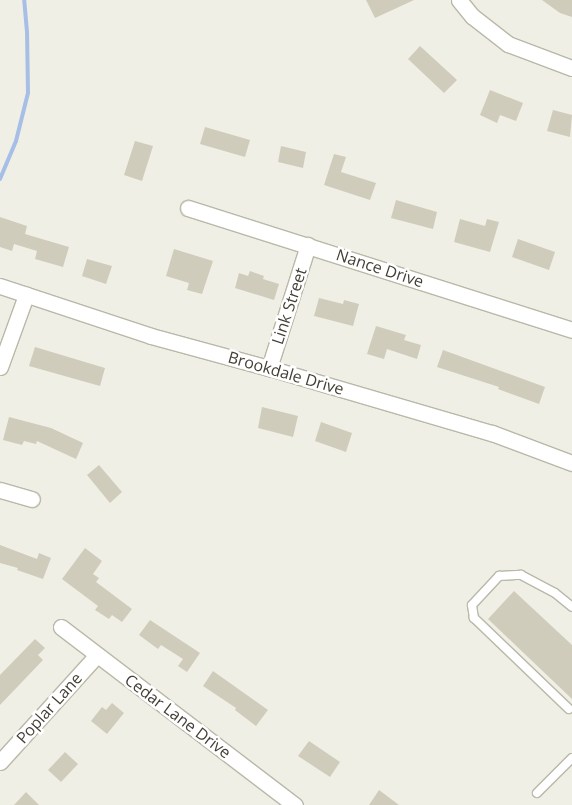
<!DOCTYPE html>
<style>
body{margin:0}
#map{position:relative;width:572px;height:805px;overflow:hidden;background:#f0efe5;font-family:"Open Sans",sans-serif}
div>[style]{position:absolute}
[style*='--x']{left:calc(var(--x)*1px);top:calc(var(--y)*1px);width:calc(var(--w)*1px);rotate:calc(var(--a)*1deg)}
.stream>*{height:4px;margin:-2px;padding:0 2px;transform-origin:2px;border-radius:2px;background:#a7bfe7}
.building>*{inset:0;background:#d0ccbb}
.roads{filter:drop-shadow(1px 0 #bab8a8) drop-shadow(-1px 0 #bab8a8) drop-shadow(0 1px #bab8a8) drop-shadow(0 -1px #bab8a8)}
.service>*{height:8px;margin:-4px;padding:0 4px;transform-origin:4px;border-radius:4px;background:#fff}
.minor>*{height:15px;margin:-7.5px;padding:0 7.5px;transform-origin:7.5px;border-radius:7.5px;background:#fff}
span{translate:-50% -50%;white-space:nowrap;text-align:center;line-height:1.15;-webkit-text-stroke:5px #fff;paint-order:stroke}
.street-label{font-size:16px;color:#423f35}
</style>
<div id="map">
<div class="stream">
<div style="--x:0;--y:179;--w:41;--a:-67.2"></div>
<div style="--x:16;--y:141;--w:49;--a:-76"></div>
<div style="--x:28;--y:93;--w:61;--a:-90.9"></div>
<div style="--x:27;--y:32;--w:32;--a:-95"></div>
</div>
<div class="building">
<div style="clip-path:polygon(366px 0,414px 0,375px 18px)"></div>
<div style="clip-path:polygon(542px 0,572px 0,572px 17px,560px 13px)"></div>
<div style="clip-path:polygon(420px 46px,457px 80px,444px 93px,408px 59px)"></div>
<div style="clip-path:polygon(490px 90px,523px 103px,516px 121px,500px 115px,497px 123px,480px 115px)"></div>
<div style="clip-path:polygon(553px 110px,572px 115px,570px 137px,547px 131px)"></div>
<div style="clip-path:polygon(205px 127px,250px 140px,245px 157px,200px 144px)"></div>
<div style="clip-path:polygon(135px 141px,153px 146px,142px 181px,124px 175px)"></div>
<div style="clip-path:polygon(281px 146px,306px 152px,303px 168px,278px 162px)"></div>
<div style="clip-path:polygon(334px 154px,346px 157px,341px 172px,376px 183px,370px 200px,324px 185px)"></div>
<div style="clip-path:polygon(396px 200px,437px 212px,433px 229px,391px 218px)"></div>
<div style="clip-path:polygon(0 217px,27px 226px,25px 234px,69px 247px,63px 267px,35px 259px,37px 251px,14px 244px,12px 251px,0 247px)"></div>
<div style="clip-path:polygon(460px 219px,485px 226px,487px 219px,499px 222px,490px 252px,454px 242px)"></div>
<div style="clip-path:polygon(518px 239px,555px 252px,549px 270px,512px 257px)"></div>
<div style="clip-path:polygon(174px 249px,213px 261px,202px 294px,187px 290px,189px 283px,166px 276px)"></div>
<div style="clip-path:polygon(87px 259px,112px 266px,106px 284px,82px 276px)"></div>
<div style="clip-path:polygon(250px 271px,264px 276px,263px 279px,279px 284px,274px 300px,235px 288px,239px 273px,248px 276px)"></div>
<div style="clip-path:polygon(319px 298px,343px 304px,344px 300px,359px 304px,353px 326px,314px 316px)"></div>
<div style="clip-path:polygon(376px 326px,406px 335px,404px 340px,421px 345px,417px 359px,387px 349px,384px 359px,367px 354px)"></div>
<div style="clip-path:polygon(35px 347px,105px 368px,100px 386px,29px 366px)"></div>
<div style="clip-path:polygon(443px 350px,545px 387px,539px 404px,498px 389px,499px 387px,437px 367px)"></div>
<div style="clip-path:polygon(262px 407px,298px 416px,293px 437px,258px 428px)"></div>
<div style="clip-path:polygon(9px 417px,51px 428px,83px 443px,76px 459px,37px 441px,36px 444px,24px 441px,22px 445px,3px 440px)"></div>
<div style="clip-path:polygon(321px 422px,352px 433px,346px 452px,315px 441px)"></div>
<div style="clip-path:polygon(99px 465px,122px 492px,110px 503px,87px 475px)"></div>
<div style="clip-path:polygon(0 545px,37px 559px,39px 553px,51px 558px,43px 579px,17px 570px,18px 568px,0 563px)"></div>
<div style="clip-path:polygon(85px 548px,102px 561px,93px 574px,99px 578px,96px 582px,132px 609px,122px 622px,112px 615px,109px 619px,95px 610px,98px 606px,62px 579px)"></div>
<div style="clip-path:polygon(514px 591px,572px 645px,572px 699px,488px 619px)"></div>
<div style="clip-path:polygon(150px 620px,200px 653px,187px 672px,178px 666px,183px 659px,161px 645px,158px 649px,139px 635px)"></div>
<div style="clip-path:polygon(35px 639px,45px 648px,38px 655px,43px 660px,0 705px,0 675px)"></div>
<div style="clip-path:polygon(213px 671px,268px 710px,256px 726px,235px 710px,236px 708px,203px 686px)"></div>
<div style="clip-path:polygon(112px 703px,124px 713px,107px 734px,91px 721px,102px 707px,106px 710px)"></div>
<div style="clip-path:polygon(309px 741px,340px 762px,330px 777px,298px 756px)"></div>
<div style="clip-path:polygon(65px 752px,78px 764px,61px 782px,48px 770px)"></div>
<div style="clip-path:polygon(379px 790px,399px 805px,369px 805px)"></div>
<div style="clip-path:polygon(26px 792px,39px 805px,14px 805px)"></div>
</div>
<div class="roads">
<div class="service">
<div style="--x:569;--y:709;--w:132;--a:-136.2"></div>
<div style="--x:474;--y:618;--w:13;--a:-99"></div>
<div style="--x:472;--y:605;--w:40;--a:-47"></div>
<div style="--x:499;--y:576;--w:22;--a:-3"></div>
<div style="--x:521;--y:575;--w:38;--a:28"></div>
<div style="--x:555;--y:593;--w:22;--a:39"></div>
<div style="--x:537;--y:793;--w:49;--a:-45"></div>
</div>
<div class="minor">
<div style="--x:459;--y:0;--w:21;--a:51"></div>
<div style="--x:472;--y:16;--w:46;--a:37.9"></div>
<div style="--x:508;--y:44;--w:68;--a:20.6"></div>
<div style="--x:188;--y:208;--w:403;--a:17.6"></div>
<div style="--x:0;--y:286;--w:159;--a:18.3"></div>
<div style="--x:151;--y:336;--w:122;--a:15.2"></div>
<div style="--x:269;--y:368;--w:232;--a:16.3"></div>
<div style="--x:492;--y:433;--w:85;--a:20.6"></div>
<div style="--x:0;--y:367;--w:77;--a:-70.1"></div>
<div style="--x:269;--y:368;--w:129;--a:-72.4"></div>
<div style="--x:0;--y:490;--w:33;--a:16"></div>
<div style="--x:61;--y:627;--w:294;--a:37.3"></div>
<div style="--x:0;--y:762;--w:144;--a:-47.8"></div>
</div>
</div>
<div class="street-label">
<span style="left:380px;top:268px;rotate:18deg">Nance Drive</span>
<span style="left:289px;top:306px;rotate:-72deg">Link Street</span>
<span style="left:286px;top:373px;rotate:16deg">Brookdale Drive</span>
<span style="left:49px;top:708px;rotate:-48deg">Poplar Lane</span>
<span style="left:178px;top:716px;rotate:37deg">Cedar Lane Drive</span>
</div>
</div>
